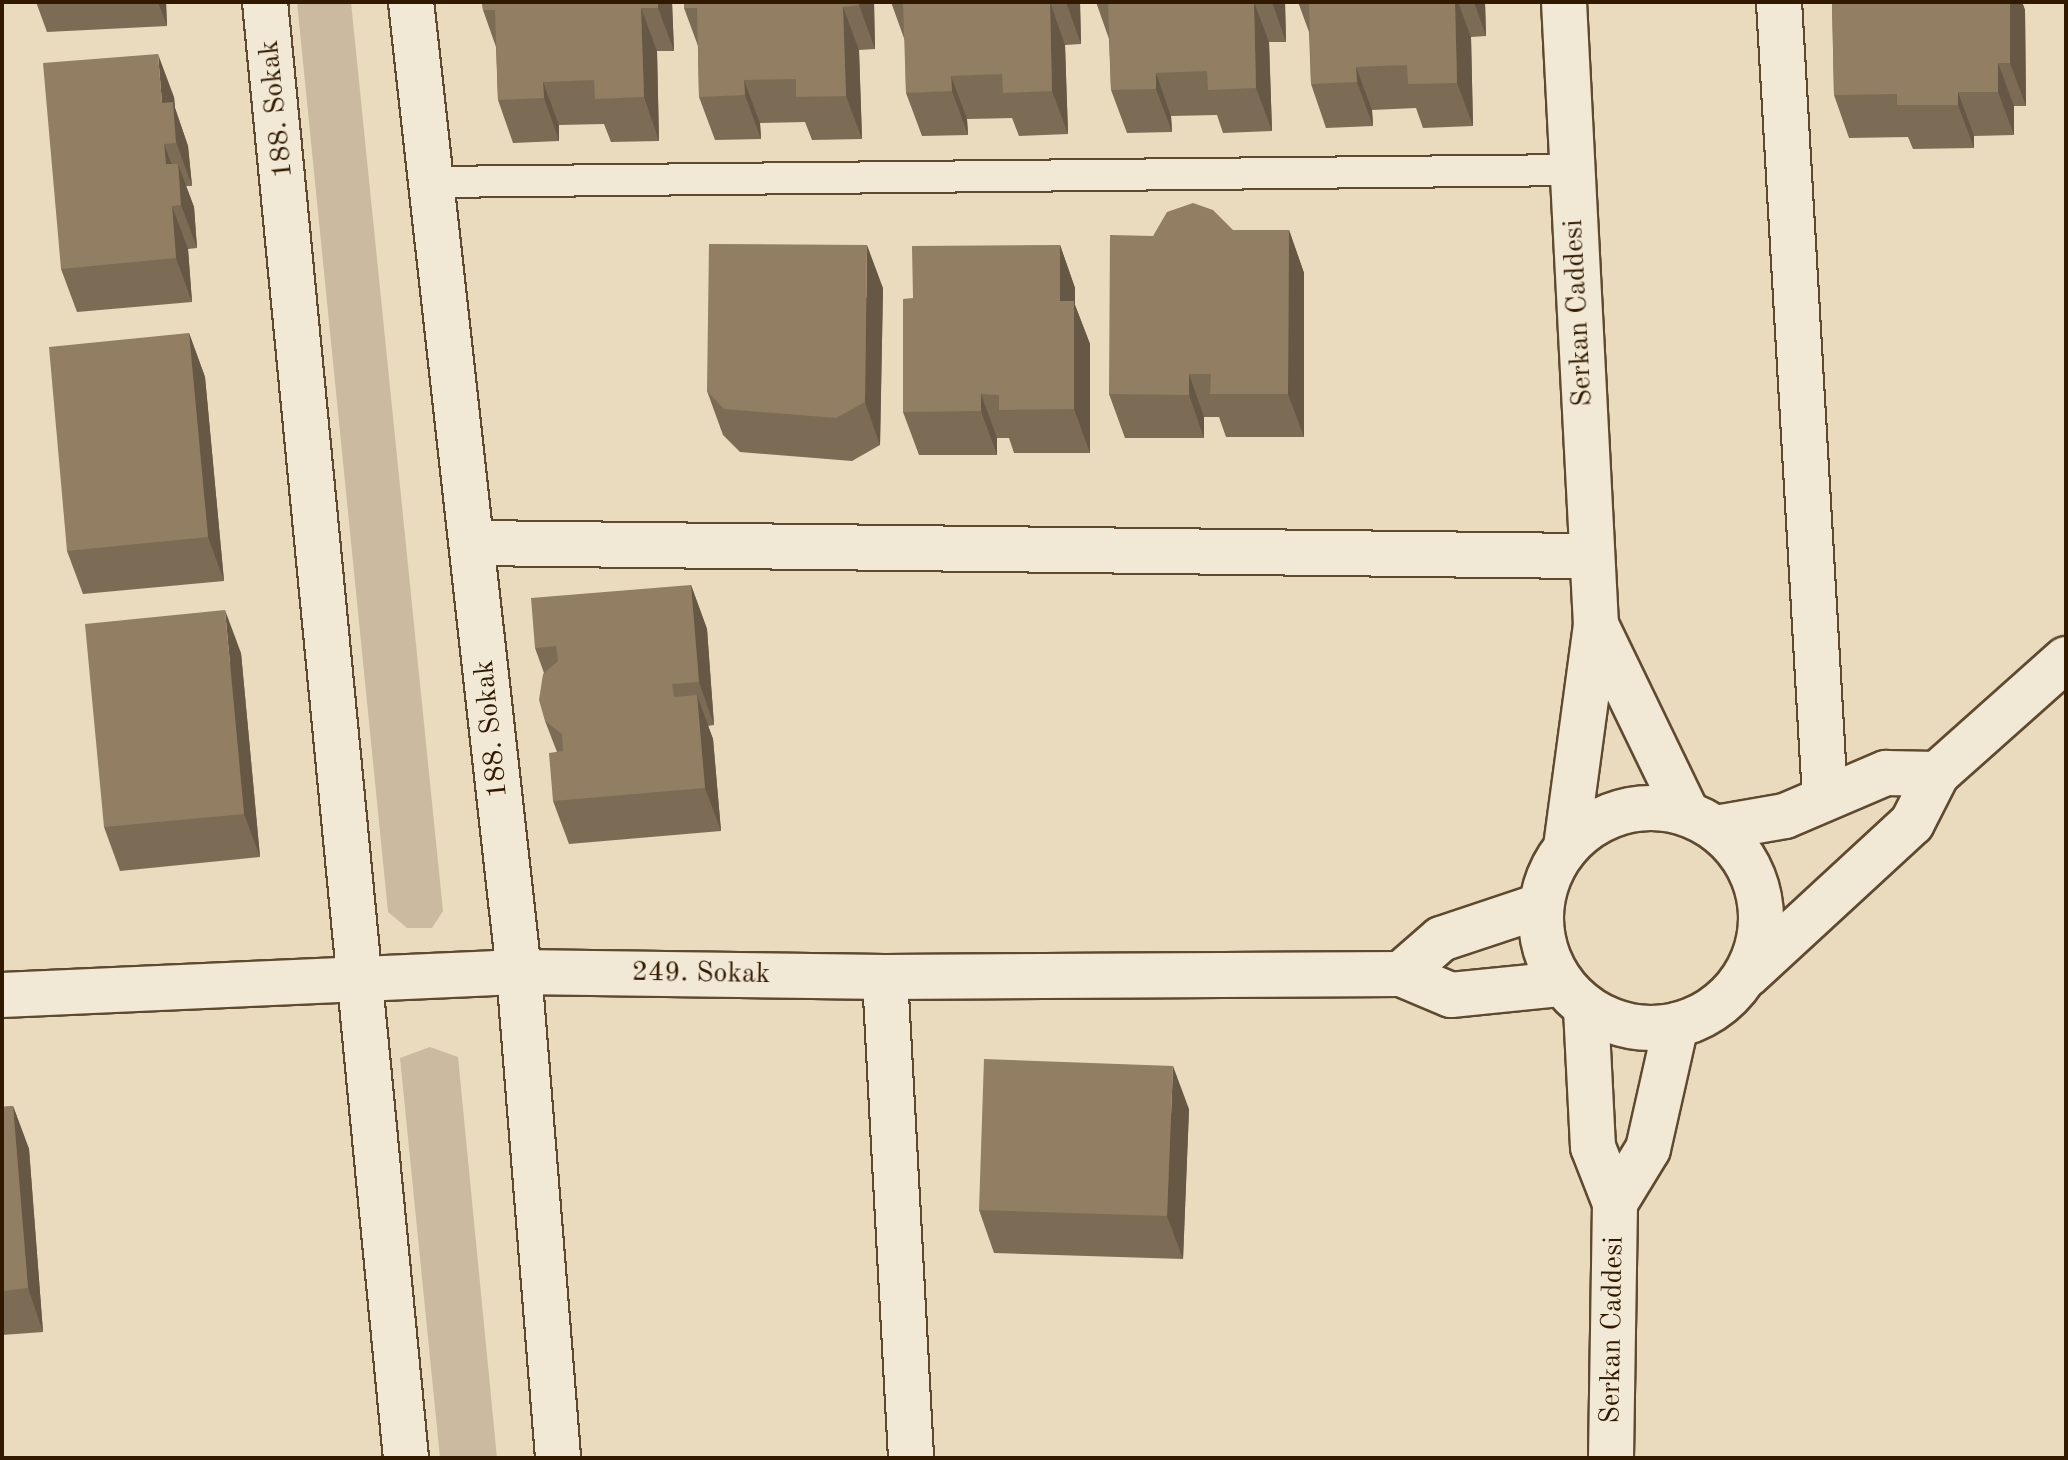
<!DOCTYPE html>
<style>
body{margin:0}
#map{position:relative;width:2068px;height:1460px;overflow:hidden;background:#eadbbf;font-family:"Old Standard TT",serif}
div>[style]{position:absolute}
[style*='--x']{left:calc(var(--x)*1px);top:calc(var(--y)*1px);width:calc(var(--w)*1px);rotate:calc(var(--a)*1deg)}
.green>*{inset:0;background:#cbba9f}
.roads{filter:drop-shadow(2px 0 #5f4a30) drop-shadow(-2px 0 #5f4a30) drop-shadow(0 2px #5f4a30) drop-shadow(0 -2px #5f4a30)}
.service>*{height:30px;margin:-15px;padding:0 15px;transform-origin:15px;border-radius:15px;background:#f1e8d5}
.minor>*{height:44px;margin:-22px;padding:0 22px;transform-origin:22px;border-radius:22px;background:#f1e8d5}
.secondary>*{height:44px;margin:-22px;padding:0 22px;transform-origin:22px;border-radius:22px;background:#f1e8d5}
.secondary>.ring{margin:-22px;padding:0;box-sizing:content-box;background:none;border:44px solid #f1e8d5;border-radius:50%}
.wall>*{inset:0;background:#7d6c55}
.shaded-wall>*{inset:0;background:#665845}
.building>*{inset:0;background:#917e63}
span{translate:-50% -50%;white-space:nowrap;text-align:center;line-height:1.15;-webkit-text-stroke:8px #f1e8d5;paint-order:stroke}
.street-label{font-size:28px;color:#311900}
.frame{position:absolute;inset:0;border:4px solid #311900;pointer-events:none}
</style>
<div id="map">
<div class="green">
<div style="clip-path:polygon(297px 2px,351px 2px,443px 911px,432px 928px,407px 928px,388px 912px)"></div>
<div style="clip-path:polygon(430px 1047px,458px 1057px,497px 1458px,440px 1458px,400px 1058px)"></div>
</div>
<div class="roads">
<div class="service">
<div style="--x:431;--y:182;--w:1141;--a:-0.6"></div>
</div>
<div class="minor">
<div style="--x:265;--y:2;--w:1463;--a:84.47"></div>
<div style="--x:411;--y:2;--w:976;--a:83.65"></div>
<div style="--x:519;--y:972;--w:488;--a:85.4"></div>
<div style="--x:1779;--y:2;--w:797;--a:86.69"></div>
<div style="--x:472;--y:543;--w:1120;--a:0.67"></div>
<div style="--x:1540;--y:906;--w:104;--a:161.6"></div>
<div style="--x:1441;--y:939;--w:53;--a:138.8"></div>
<div style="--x:1401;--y:974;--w:54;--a:22.8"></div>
<div style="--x:1451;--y:995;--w:111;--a:-5.7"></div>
<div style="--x:885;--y:977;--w:482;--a:86.9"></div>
<div style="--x:2;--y:995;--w:518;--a:-2.55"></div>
<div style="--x:519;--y:972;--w:366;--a:0.8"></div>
<div style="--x:885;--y:977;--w:516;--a:-0.33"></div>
</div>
<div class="secondary">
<div style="--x:1564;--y:2;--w:624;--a:87.06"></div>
<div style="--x:1596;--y:625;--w:225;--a:97.7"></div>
<div style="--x:1596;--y:625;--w:209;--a:64.2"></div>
<div style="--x:1937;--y:774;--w:173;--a:-41.7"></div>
<div class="ring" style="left:1541px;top:808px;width:176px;height:176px"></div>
<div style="--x:1716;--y:828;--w:70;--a:-9.9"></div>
<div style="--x:1785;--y:816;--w:110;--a:-23.1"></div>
<div style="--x:1886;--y:773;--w:51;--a:1.1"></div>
<div style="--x:1937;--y:774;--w:55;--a:117"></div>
<div style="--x:1912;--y:823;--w:224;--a:137.3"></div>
<div style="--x:1586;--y:1009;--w:138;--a:87.1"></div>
<div style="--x:1593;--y:1147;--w:60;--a:68.6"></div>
<div style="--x:1615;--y:1203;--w:63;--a:-58.6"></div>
<div style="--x:1648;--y:1149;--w:127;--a:-77.3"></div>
<div style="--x:1611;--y:1458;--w:255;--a:-89.1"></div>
</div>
</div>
<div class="wall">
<div style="clip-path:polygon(36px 2px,166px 2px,167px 26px,47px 32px)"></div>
<div style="clip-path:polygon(482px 2px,672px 2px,674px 51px,657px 51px,659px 141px,611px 142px,604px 124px,559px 125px,559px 141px,513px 143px,498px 100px,496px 47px,483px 10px)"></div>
<div style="clip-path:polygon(874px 2px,875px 49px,859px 50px,862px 139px,812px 140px,805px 122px,760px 123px,761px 139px,715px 140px,699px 97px,698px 46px,684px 8px)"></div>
<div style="clip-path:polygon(891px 2px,1080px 2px,1081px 44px,1065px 45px,1068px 134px,1019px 136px,1012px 118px,967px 119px,968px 135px,922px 136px,906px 93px,905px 41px)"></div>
<div style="clip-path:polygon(1096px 2px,1285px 2px,1286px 42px,1269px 42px,1272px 131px,1223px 133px,1217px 115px,1171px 116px,1172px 132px,1127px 133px,1111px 90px,1109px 39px)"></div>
<div style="clip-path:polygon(1298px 2px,1485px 2px,1486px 36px,1471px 37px,1473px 126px,1423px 128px,1416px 108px,1372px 110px,1373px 126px,1326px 128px,1311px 84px,1309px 32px)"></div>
<div style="clip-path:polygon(1832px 2px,2022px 2px,2025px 10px,2026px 106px,2014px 106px,2014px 135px,1974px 136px,1974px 148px,1913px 149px,1908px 137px,1849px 138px,1834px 95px)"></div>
<div style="clip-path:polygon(174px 97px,175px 108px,188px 146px,192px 186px,186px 186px,194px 207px,197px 248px,188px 249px,192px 302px,77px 312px,61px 269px)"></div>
<div style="clip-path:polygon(1233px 230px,1289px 230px,1304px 273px,1304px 437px,1226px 437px,1219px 417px,1204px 417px,1204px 438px,1125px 438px,1109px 394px,1153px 236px)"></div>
<div style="clip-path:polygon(1060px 245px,1075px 288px,1075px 305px,1090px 344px,1090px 453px,1014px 453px,1009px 438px,997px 438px,997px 455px,919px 455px,903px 412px,913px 298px)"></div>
<div style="clip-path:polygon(883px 288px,880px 445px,852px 461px,740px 452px,723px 435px,707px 391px)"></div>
<div style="clip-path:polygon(189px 333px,205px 377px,224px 581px,83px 594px,67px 551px)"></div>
<div style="clip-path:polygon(691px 585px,707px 629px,714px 725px,708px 726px,713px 739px,721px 831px,569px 844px,553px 801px,557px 752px,545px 721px,544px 673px,535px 648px)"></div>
<div style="clip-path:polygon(241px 653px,260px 857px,120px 871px,104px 827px)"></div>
<div style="clip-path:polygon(13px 1106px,29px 1149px,43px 1332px,2px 1335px,2px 1107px)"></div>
<div style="clip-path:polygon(1189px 1109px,1183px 1259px,994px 1253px,979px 1210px)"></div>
</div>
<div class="shaded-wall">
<div style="clip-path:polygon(158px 2px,166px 2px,167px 26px)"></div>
<div style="clip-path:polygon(658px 2px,672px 2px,674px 51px,658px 8px)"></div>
<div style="clip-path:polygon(859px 2px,874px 2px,875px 49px,859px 5px)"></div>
<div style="clip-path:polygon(1050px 2px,1065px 45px,1068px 134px,1052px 91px)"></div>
<div style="clip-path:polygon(1066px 2px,1080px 2px,1081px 44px)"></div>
<div style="clip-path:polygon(1254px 2px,1269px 42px,1272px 131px,1256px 88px)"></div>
<div style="clip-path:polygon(1272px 2px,1285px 2px,1286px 42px)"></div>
<div style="clip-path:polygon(1455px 2px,1458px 2px,1471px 37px,1473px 126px,1457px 83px)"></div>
<div style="clip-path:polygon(1474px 2px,1485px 2px,1486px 36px)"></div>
<div style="clip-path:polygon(2010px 2px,2022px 2px,2025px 10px,2026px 106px,2010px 63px)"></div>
<div style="clip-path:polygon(843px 7px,859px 50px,862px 139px,846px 96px)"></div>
<div style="clip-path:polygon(641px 8px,657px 51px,659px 141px,644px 97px)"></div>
<div style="clip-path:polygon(158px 54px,174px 97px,175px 108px,188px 146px,192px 186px,162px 103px)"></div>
<div style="clip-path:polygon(1998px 63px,2014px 106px,2014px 135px,1998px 92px)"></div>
<div style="clip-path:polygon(1356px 67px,1372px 110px,1373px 126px,1357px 82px)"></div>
<div style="clip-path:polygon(1156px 73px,1171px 116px,1172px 132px,1156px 89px)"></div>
<div style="clip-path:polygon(951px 76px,967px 119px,968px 135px,952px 91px)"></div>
<div style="clip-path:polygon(744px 80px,760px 123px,761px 139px,745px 95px)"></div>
<div style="clip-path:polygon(543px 82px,559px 125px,559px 141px,544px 98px)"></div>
<div style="clip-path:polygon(1958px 92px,1974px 136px,1974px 148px,1958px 105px)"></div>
<div style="clip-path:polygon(164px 144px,180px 186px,178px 164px,194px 207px,197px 248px,166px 164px)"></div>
<div style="clip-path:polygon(172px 206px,188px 249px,192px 302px,176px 258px)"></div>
<div style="clip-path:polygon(1289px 230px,1304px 273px,1304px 437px,1288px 394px)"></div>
<div style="clip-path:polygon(867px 245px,883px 288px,880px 445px,865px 402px)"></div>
<div style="clip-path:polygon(1060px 245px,1075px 288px,1075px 305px,1090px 344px,1090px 453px,1074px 409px,1060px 301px)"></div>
<div style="clip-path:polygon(189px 333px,205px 377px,224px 581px,208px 537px)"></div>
<div style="clip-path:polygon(1189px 374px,1204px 417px,1204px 438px,1189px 395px)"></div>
<div style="clip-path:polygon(981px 394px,997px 438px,997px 455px,981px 411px)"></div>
<div style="clip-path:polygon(691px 585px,707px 629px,714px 725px,699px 682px)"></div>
<div style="clip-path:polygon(225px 610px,241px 653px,260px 857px,244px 814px)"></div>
<div style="clip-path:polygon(697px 695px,713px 739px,721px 831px,705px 788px)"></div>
<div style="clip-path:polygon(1173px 1066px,1189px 1109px,1183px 1259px,1167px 1216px)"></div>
<div style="clip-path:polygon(13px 1106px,29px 1149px,43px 1332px,28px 1288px)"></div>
</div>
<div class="building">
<div style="clip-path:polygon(482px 2px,658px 2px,658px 8px,641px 8px,644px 97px,595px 99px,594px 80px,543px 82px,544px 98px,498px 100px,495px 10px,483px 10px)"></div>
<div style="clip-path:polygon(684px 2px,859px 2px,859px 5px,843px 7px,846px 96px,796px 97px,796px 79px,744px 80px,745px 95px,699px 97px,697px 8px,684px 8px)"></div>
<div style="clip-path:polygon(891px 2px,1050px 2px,1052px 91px,1003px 93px,1002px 74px,951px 76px,952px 91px,906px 93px,903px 2px,891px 4px)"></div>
<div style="clip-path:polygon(1108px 2px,1254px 2px,1256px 88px,1208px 90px,1207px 71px,1156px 73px,1156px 89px,1111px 90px)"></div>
<div style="clip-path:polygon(1309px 2px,1455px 2px,1457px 83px,1408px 84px,1407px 65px,1356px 67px,1357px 82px,1311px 84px)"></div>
<div style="clip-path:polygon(1832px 2px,2010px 2px,2010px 63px,1998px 63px,1998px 92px,1958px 92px,1958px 105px,1897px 105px,1897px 94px,1834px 95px)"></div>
<div style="clip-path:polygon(158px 54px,162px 103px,173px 102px,176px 143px,164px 144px,166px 164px,178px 164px,181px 205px,172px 206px,176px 258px,61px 269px,43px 63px)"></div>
<div style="clip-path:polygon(1193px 203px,1213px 210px,1233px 230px,1289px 230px,1288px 394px,1210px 394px,1211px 374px,1189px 374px,1189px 395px,1109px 394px,1110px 235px,1153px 236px,1167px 212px)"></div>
<div style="clip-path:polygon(709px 244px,867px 245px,865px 402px,836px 418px,724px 409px,707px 391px)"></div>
<div style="clip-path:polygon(1060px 245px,1060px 301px,1074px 301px,1074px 409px,999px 410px,999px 395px,981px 394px,981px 411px,903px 412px,903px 299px,913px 298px,912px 246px)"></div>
<div style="clip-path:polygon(189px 333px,208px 537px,67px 551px,49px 347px)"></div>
<div style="clip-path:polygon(691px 585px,699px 682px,672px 684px,674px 697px,697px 695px,705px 788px,553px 801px,549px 753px,563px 751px,562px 734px,545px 721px,539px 700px,543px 674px,558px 661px,556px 646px,535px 648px,531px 598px)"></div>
<div style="clip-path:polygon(225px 610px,244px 814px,104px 827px,85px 624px)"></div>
<div style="clip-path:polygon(984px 1059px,1173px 1066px,1167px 1216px,979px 1210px)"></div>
<div style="clip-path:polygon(13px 1106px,28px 1288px,2px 1291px,2px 1107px)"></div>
</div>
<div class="street-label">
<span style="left:277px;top:109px;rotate:-96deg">188. Sokak</span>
<span style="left:1579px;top:313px;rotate:-93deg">Serkan Caddesi</span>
<span style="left:492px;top:729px;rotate:-96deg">188. Sokak</span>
<span style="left:701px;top:974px;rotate:1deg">249. Sokak</span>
<span style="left:1613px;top:1330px;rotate:-89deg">Serkan Caddesi</span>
</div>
<div class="frame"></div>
</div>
